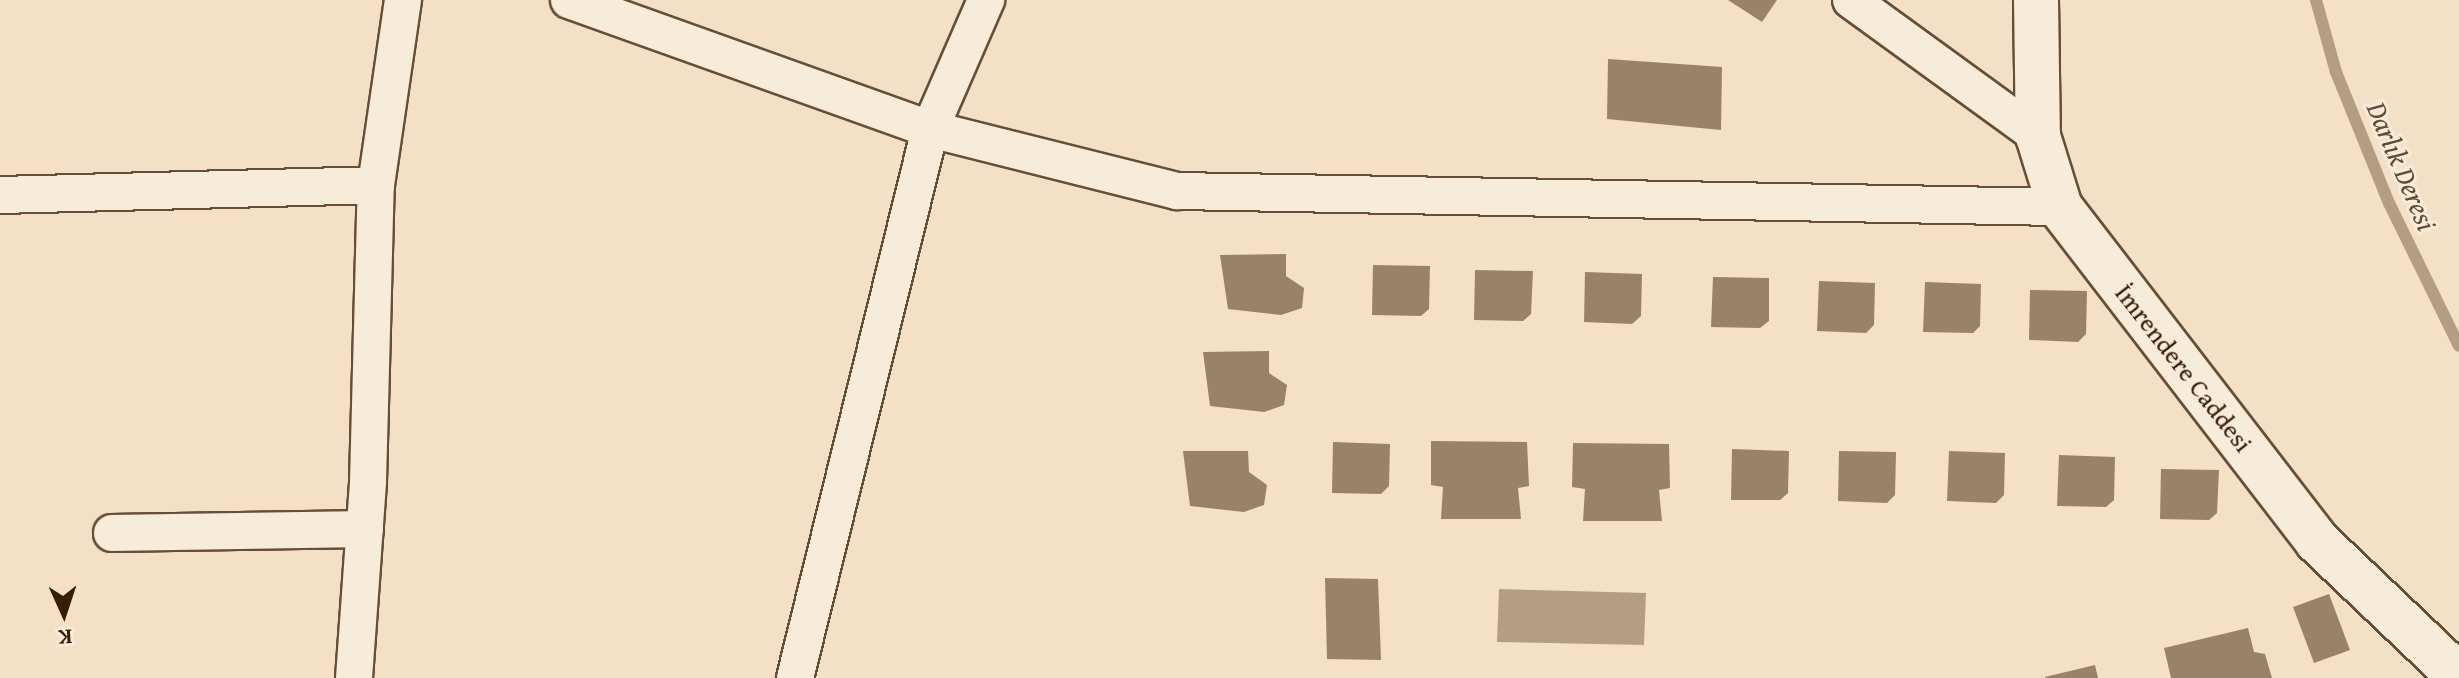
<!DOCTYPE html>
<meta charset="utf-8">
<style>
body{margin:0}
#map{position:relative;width:2459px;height:678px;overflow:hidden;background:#f3e0c6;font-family:"Gentium Book Plus",serif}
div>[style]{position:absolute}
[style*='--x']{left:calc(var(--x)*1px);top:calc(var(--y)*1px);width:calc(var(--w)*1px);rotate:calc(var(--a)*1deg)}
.water>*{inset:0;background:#b39e84}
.stream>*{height:12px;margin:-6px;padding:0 6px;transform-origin:6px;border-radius:6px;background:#b39e84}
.building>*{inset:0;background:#998269}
.roads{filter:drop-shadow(2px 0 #674e35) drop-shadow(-2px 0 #674e35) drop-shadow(0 2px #674e35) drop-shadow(0 -2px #674e35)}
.street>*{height:36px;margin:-18px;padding:0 18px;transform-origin:18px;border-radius:18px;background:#f7ebda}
.secondary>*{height:44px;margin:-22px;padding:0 22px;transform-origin:22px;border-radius:22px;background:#f7ebda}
span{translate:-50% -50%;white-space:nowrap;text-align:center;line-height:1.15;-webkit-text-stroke:6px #f7ebda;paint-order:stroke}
.street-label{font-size:26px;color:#381d05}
.water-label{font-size:28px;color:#634a31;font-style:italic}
.north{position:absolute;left:24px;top:574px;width:80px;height:80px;-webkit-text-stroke:6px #f7ebda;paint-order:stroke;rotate:177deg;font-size:22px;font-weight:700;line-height:32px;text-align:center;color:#381d05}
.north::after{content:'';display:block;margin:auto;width:28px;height:36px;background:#381d05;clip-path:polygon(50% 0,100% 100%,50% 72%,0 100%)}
</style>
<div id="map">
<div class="water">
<div style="clip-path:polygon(1499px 589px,1646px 593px,1644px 645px,1497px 642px)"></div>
</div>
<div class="stream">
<div style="--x:2316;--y:0;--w:75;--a:74.5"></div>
<div style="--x:2336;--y:72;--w:141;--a:68"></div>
<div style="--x:2389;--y:203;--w:159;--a:63.9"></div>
</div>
<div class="building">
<div style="clip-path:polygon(1728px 0,1777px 0,1762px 22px)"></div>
<div style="clip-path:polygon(1608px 59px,1722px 67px,1721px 130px,1607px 119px)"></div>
<div style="clip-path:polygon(1286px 254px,1286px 276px,1304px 288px,1302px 308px,1281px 315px,1228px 309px,1220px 255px)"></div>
<div style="clip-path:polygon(1373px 265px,1430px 266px,1429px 309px,1421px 316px,1372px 315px)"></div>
<div style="clip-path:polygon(1475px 270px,1533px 271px,1531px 314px,1523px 321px,1474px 320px)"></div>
<div style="clip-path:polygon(1585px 272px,1642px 274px,1641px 316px,1632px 324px,1584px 322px)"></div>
<div style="clip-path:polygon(1713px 277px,1769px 278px,1769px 321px,1760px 328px,1711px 327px)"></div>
<div style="clip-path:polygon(1819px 281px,1875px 283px,1874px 325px,1866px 333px,1817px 331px)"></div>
<div style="clip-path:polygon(1925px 282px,1981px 284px,1980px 326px,1973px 333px,1923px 332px)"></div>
<div style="clip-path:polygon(2030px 290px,2087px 291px,2086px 334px,2078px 342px,2029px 340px)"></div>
<div style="clip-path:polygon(1269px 351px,1269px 373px,1287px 385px,1284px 405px,1264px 412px,1210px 406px,1203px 352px)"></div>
<div style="clip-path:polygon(1431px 441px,1527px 442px,1529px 486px,1518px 488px,1521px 519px,1441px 519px,1443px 487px,1431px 485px)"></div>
<div style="clip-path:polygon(1333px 442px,1390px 444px,1389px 486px,1381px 494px,1332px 493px)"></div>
<div style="clip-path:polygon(1573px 443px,1669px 444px,1670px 488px,1659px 490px,1662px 521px,1583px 521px,1585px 489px,1572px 487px)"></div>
<div style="clip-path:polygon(1732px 449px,1789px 451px,1788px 493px,1780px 500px,1731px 500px)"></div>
<div style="clip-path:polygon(1183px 451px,1248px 451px,1249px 472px,1267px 485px,1264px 505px,1244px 512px,1190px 506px)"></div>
<div style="clip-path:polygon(1839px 451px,1896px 452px,1895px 495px,1887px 503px,1838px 501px)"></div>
<div style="clip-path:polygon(1949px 451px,2005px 453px,2004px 495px,1996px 503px,1947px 501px)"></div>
<div style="clip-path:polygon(2059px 455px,2115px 457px,2114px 500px,2106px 507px,2057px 506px)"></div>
<div style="clip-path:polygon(2161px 469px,2219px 470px,2217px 513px,2209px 520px,2160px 519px)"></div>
<div style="clip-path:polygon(1325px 578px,1378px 579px,1381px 660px,1327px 659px)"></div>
<div style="clip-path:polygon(2329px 594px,2350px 650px,2314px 663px,2293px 607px)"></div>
<div style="clip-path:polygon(2248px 628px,2254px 652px,2265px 654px,2272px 678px,2171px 678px,2164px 648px)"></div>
<div style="clip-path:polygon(2095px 665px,2098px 678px,2045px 678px,2045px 677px)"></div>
</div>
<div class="roads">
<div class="street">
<div style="--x:569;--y:0;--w:383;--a:19.7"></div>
<div style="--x:930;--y:129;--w:255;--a:14.1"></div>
<div style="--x:1177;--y:191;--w:883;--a:1.04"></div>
<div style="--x:1851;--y:0;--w:231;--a:36"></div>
<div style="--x:0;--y:195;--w:376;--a:-1.5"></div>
<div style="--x:112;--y:533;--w:253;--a:-0.9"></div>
<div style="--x:354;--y:678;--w:196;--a:-85.9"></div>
<div style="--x:368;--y:482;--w:297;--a:-88.5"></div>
<div style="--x:376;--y:185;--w:187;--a:-81.7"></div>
<div style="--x:795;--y:678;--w:565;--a:-76.18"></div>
<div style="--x:930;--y:129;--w:141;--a:-66.5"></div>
</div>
<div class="secondary">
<div style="--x:2036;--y:0;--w:136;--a:89.2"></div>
<div style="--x:2038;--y:136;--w:74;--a:72.8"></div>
<div style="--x:2060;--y:207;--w:421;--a:52.4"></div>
<div style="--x:2317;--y:541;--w:196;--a:43.6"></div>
</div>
</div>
<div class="street-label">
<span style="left:2184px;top:368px;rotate:52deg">İmrendere Caddesi</span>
</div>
<div class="water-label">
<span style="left:2402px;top:166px;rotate:67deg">Darlık Deresi</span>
</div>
<div class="north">K</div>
</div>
